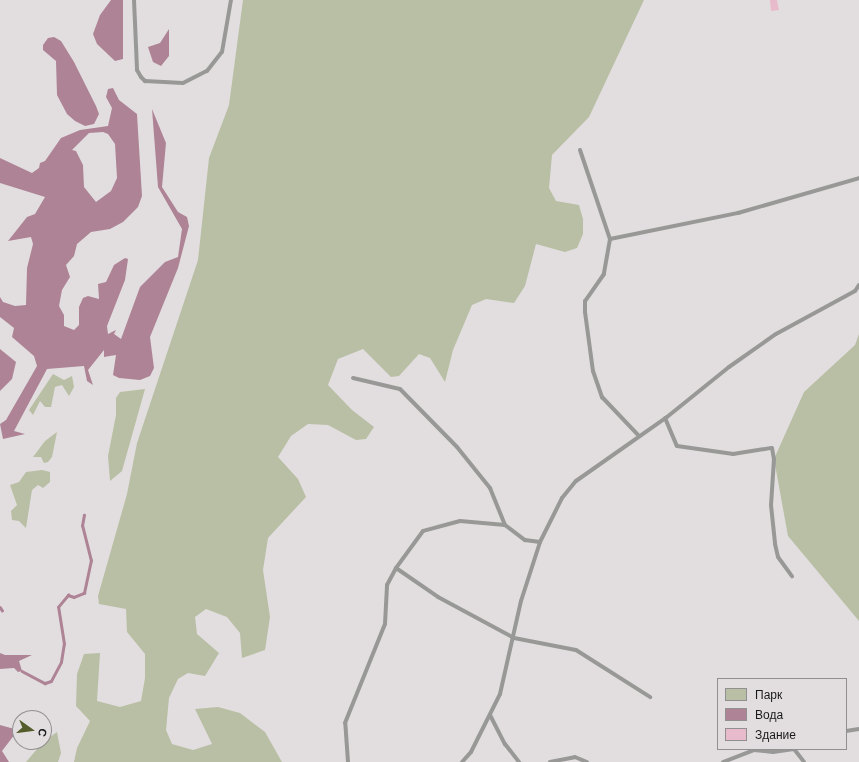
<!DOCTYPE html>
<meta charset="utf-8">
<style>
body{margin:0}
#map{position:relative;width:859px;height:762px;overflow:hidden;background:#e2dedf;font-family:Barlow,sans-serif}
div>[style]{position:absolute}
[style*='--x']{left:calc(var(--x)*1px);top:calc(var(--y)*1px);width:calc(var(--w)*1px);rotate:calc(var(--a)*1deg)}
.green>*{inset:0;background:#b9bfa4}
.water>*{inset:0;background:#ae8395}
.stream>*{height:2.5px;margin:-1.25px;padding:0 1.25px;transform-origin:1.25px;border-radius:1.25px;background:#ae8395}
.building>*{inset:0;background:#e7bacc}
.service>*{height:4px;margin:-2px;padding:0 2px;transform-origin:2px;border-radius:2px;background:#989997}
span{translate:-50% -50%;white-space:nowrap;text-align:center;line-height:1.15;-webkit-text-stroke:3px #e2dedf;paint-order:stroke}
.legend{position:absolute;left:717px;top:678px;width:130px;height:72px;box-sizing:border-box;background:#e2dedf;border:1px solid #928f90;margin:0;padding:5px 7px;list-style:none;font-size:12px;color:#1a1919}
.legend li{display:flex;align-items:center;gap:8px;height:20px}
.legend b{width:20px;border:1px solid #928f90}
.north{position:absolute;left:12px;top:710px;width:40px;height:40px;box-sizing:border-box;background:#e2dedf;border:1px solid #928f90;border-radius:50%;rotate:104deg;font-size:11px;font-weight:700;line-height:16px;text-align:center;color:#1a1919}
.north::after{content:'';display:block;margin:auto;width:14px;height:18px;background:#555d2c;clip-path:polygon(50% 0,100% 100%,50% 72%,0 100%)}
</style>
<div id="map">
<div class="green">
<div style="clip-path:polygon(243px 0,644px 0,589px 117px,552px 155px,549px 188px,556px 201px,579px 205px,583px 219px,583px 234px,577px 248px,565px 252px,536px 244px,525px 286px,514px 303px,486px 299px,472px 305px,453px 350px,445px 382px,430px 358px,419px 354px,399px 376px,391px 377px,363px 349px,338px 359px,328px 385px,352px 410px,374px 427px,366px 439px,356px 440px,328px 425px,308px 424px,291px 436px,278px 457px,298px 479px,306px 497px,268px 538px,263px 570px,270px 617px,265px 650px,242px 658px,240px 633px,227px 617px,206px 609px,195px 617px,197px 634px,219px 653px,205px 676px,188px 673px,178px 679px,169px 698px,166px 730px,172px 744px,193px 750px,212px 744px,195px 709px,218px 707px,240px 713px,265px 732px,282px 762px,74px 762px,77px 748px,90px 721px,76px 706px,77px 674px,84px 654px,100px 653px,97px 701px,120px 707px,141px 701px,145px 678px,145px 654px,127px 632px,126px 609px,99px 604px,98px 596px,127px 494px,137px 443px,198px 260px,209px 158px,229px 105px)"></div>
<div style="clip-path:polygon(859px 334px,859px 621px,788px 536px,774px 459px,804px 392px,855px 345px)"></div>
<div style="clip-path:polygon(53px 374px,64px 380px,72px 376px,74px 387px,69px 396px,62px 385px,55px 387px,51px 407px,45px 407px,40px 401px,33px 415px,29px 410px)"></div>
<div style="clip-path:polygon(145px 389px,122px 471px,110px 481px,108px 456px,116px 415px,116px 398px,120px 392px)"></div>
<div style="clip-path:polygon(57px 432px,52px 457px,48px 462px,44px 463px,41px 457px,33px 457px,45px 441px)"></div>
<div style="clip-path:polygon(42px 470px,50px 472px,50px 482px,43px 488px,38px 485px,32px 490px,26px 528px,19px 521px,12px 520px,11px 511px,17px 505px,10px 485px,19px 482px,26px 472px)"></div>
<div style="clip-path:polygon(57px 732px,61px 753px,58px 762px,26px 762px,43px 742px)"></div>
</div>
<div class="water">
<div style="clip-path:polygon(111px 0,123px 0,123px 59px,115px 61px,97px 44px,93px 34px,100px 15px)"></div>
<div style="clip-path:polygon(169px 29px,169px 56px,161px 66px,153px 62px,148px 47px,160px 43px)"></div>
<div style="clip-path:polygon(54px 37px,61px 41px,74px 62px,96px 106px,99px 114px,94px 124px,85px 126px,75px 121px,67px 114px,57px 95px,56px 61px,43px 50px,43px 45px,48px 38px)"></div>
<div style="clip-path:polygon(evenodd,113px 88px,119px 100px,137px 114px,142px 196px,138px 207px,123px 222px,110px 229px,91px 232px,77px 244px,74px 256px,66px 265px,70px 277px,62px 290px,59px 306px,64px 315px,64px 326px,74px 330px,79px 325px,79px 307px,83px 298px,88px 296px,99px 299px,98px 284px,106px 282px,114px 265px,125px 258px,128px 259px,125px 280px,107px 326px,108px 334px,116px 330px,114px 334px,121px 339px,140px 287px,165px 262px,178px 257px,182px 229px,158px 187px,152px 109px,166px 143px,162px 187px,178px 212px,187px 217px,189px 226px,178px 268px,150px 337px,154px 368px,150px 376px,140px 380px,119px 378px,113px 375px,116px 355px,104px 357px,104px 350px,88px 370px,93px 385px,87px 381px,84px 366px,47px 369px,14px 431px,25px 434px,3px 439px,0 424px,6px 420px,37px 366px,34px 356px,12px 337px,14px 328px,0 317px,0 297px,3px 302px,15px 306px,26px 305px,27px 268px,33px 244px,31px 237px,8px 241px,27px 217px,35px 214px,45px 197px,0 183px,0 158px,32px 173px,39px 168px,40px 163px,45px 161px,61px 138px,80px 130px,108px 126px,112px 108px,106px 97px,108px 89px,113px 88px,103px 132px,108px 134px,115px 144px,117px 178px,111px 191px,96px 202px,84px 187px,83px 165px,76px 151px,72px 150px,89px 133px,103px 132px)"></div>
<div style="clip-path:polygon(0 349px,16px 362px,12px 379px,0 391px)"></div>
<div style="clip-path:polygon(0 653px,5px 655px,32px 655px,19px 661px,22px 671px,18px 672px,14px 668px,0 669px)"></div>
<div style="clip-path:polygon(0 725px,18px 730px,2px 751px,9px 762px,0 762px)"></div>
</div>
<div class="stream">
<div style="--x:0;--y:607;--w:4;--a:56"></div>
<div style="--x:22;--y:671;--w:26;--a:28"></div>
<div style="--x:45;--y:683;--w:6;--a:-18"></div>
<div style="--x:51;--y:681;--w:21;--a:-62"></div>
<div style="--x:61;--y:662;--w:18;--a:-81"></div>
<div style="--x:64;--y:644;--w:37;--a:-99"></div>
<div style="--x:58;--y:607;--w:16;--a:-50"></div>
<div style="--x:68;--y:595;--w:6;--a:18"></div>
<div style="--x:74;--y:597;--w:11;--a:-22"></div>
<div style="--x:84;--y:593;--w:33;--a:-78"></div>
<div style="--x:91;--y:561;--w:36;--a:-104"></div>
<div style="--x:82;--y:526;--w:11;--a:-80"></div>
</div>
<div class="building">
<div style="clip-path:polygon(770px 0,777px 0,779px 10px,771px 11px)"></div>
</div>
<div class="service">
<div style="--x:134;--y:0;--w:70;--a:87.5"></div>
<div style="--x:137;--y:70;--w:8;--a:60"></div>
<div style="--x:141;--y:77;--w:6;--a:45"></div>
<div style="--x:145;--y:81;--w:38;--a:3"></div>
<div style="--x:183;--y:83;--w:27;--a:-27"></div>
<div style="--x:207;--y:71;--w:24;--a:-52"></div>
<div style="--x:222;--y:52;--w:53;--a:-80.2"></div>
<div style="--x:580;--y:150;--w:94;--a:71.4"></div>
<div style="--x:610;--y:239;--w:131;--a:-11.5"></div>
<div style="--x:738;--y:213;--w:126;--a:-16.1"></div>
<div style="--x:610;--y:239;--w:36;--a:100"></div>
<div style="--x:604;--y:274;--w:33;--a:125"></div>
<div style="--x:585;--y:301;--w:11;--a:90"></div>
<div style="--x:585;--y:312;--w:60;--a:82.3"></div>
<div style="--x:593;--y:371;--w:28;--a:71"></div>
<div style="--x:602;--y:397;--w:54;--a:46.5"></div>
<div style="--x:353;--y:378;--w:48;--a:13.2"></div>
<div style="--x:400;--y:389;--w:81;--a:45.5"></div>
<div style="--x:457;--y:447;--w:53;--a:51.2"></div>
<div style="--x:490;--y:488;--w:40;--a:68"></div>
<div style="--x:505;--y:525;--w:25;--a:37"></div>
<div style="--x:525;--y:540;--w:15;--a:8"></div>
<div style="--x:665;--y:418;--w:30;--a:67"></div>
<div style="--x:677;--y:446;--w:57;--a:8.1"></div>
<div style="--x:733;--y:454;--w:39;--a:-9"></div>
<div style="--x:772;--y:448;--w:11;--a:80"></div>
<div style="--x:774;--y:459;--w:46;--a:93.7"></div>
<div style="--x:771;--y:505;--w:39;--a:84"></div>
<div style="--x:775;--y:544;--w:13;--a:77"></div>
<div style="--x:778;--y:557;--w:24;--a:54"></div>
<div style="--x:505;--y:525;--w:45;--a:-174.9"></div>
<div style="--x:460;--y:521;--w:38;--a:165"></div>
<div style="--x:423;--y:531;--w:46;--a:126.1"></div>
<div style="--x:396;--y:568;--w:51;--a:34.6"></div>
<div style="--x:438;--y:597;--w:86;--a:28.3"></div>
<div style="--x:514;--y:638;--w:63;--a:11"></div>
<div style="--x:576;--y:650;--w:88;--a:32.4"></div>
<div style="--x:490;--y:715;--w:33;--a:63"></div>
<div style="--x:505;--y:744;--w:23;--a:52"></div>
<div style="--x:846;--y:731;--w:13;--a:-9"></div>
<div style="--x:794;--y:749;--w:16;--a:52"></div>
<div style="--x:348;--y:762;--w:39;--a:-94"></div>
<div style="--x:345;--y:723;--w:107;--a:-68"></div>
<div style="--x:385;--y:624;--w:39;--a:-87"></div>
<div style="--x:387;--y:585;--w:19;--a:-62"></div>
<div style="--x:462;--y:762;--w:13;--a:-48"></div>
<div style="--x:471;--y:752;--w:65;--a:-63.4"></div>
<div style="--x:500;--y:694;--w:95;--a:-77.3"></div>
<div style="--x:521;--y:601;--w:62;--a:-72.1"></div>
<div style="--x:540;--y:542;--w:49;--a:-63.4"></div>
<div style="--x:562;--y:498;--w:22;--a:-51"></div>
<div style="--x:576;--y:481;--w:111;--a:-35.1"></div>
<div style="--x:667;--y:417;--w:80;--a:-38.9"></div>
<div style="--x:729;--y:367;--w:57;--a:-35.1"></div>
<div style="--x:776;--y:334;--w:90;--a:-28.6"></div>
<div style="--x:855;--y:291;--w:7;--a:-56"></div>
<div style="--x:550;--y:762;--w:25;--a:-11"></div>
<div style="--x:575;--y:757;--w:13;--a:23"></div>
<div style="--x:723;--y:762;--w:33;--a:-21"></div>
<div style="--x:754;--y:750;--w:19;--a:6"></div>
<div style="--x:773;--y:752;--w:21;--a:-8"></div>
</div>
<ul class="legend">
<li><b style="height:11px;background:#b9bfa4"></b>Парк</li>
<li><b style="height:11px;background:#ae8395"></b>Вода</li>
<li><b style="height:11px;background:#e7bacc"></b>Здание</li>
</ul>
<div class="north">С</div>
</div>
